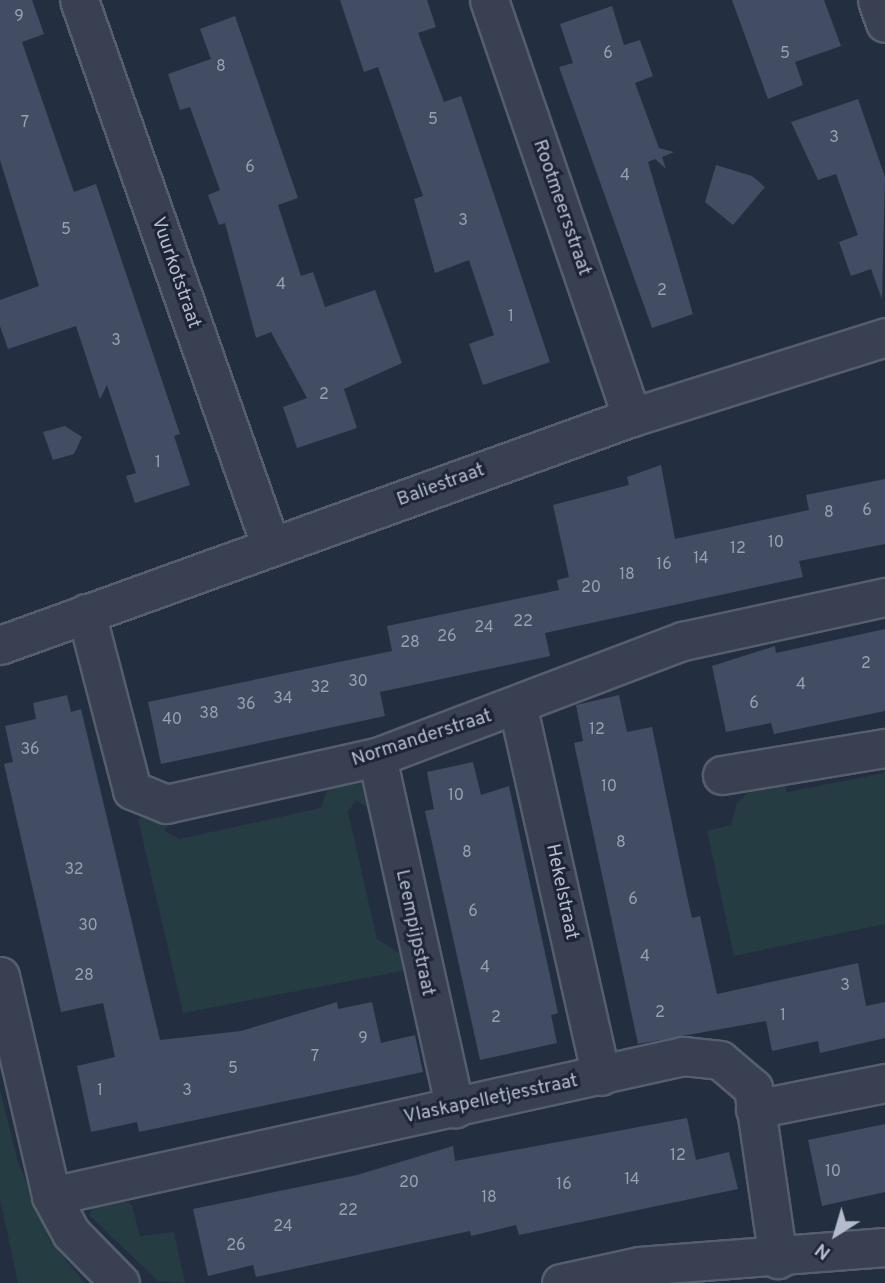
<!DOCTYPE html>
<style>
body{margin:0}
#map{position:relative;width:885px;height:1283px;overflow:hidden;background:#232e41;font-family:Overpass,sans-serif}
div>[style]{position:absolute}
[style*='--x']{left:calc(var(--x)*1px);top:calc(var(--y)*1px);width:calc(var(--w)*1px);rotate:calc(var(--a)*1deg)}
.green>*{inset:0;background:#253c42}
.building>*{inset:0;background:#424d64}
.roads{filter:drop-shadow(2px 0 #565e6e) drop-shadow(-2px 0 #565e6e) drop-shadow(0 2px #565e6e) drop-shadow(0 -2px #565e6e)}
.minor>*{height:37px;margin:-18.5px;padding:0 18.5px;transform-origin:18.5px;border-radius:18.5px;background:#384051}
span{translate:-50% -50%;white-space:nowrap;text-align:center;line-height:1.15;-webkit-text-stroke:6px #1d2536;paint-order:stroke}
.number-label{font-size:16px;color:#98a0b1}
.number-label span{-webkit-text-stroke-width:0}
.street-label{font-size:19px;color:#b4bbcb}
.north{position:absolute;left:801px;top:1199px;width:70px;height:70px;-webkit-text-stroke:5px #1d2536;paint-order:stroke;rotate:217deg;font-size:19px;font-weight:700;line-height:28px;text-align:center;color:#b4bbcb}
.north::after{content:'';display:block;margin:auto;width:24px;height:32px;background:#b4bbcb;clip-path:polygon(50% 0,100% 100%,50% 72%,0 100%)}
</style>
<div id="map">
<div class="green">
<div style="clip-path:polygon(885px 758px,885px 924px,734px 956px,707px 831px,731px 825px,737px 803px,753px 788px,784px 779px,787px 792px,884px 773px)"></div>
<div style="clip-path:polygon(359px 776px,368px 783px,378px 814px,356px 800px,348px 812px,377px 939px,410px 960px,407px 970px,183px 1013px,138px 819px,177px 810px,164px 831px,179px 839px,321px 808px,330px 782px)"></div>
<div style="clip-path:polygon(0 1089px,18px 1162px,50px 1241px,85px 1283px,18px 1283px,0 1199px)"></div>
<div style="clip-path:polygon(114px 1193px,132px 1205px,140px 1236px,174px 1232px,185px 1283px,158px 1281px,89px 1215px,96px 1201px)"></div>
</div>
<div class="building">
<div style="clip-path:polygon(0 0,32px 0,44px 34px,22px 42px,74px 192px,96px 184px,180px 434px,174px 436px,190px 485px,135px 503px,126px 476px,136px 473px,107px 385px,100px 399px,76px 326px,8px 349px,0 326px,0 300px,39px 286px,0 160px)"></div>
<div style="clip-path:polygon(340px 0,427px 0,436px 27px,418px 33px,444px 102px,461px 96px,550px 362px,483px 385px,469px 344px,494px 335px,469px 260px,435px 273px,414px 199px,423px 196px,378px 67px,364px 72px)"></div>
<div style="clip-path:polygon(732px 0,824px 0,841px 46px,795px 62px,803px 85px,768px 99px)"></div>
<div style="clip-path:polygon(612px 6px,624px 45px,640px 40px,653px 76px,635px 83px,659px 148px,674px 152px,662px 157px,666px 169px,655px 159px,648px 162px,693px 314px,652px 328px,559px 67px,573px 63px,560px 24px)"></div>
<div style="clip-path:polygon(235px 16px,298px 198px,278px 205px,301px 276px,313px 272px,325px 307px,375px 290px,402px 363px,344px 389px,357px 428px,297px 448px,283px 407px,307px 398px,271px 332px,256px 338px,225px 223px,219px 225px,208px 195px,220px 190px,190px 107px,180px 110px,168px 74px,211px 59px,200px 29px)"></div>
<div style="clip-path:polygon(858px 99px,885px 177px,882px 299px,871px 269px,851px 276px,839px 242px,858px 235px,836px 174px,818px 180px,791px 122px)"></div>
<div style="clip-path:polygon(716px 165px,752px 176px,765px 187px,733px 225px,705px 202px)"></div>
<div style="clip-path:polygon(65px 426px,82px 437px,74px 454px,53px 460px,43px 432px)"></div>
<div style="clip-path:polygon(661px 465px,675px 539px,809px 510px,806px 495px,885px 479px,885px 544px,799px 561px,803px 577px,545px 633px,550px 656px,380px 692px,385px 716px,161px 764px,148px 702px,392px 651px,387px 626px,559px 590px,557px 580px,569px 577px,553px 505px,629px 485px,627px 477px)"></div>
<div style="clip-path:polygon(885px 629px,885px 711px,774px 734px,771px 723px,726px 732px,712px 666px,775px 646px,776px 653px)"></div>
<div style="clip-path:polygon(67px 695px,71px 712px,81px 709px,160px 1040px,241px 1031px,337px 1002px,338px 1009px,372px 1002px,381px 1043px,415px 1035px,423px 1072px,139px 1132px,137px 1122px,91px 1132px,77px 1066px,115px 1057px,103px 1003px,61px 1012px,4px 764px,13px 762px,5px 726px,36px 719px,33px 703px)"></div>
<div style="clip-path:polygon(619px 695px,627px 732px,652px 727px,687px 896px,692px 918px,700px 916px,717px 994px,858px 963px,866px 1006px,885px 1002px,885px 1038px,820px 1053px,818px 1041px,772px 1051px,766px 1021px,638px 1044px,574px 743px,583px 741px,576px 705px)"></div>
<div style="clip-path:polygon(473px 762px,481px 795px,509px 786px,558px 1013px,551px 1015px,557px 1043px,480px 1060px,425px 811px,434px 809px,427px 772px)"></div>
<div style="clip-path:polygon(687px 1118px,696px 1160px,729px 1152px,738px 1189px,519px 1235px,516px 1225px,471px 1236px,470px 1231px,256px 1277px,253px 1265px,208px 1276px,193px 1209px,357px 1175px,453px 1146px,455px 1161px)"></div>
<div style="clip-path:polygon(885px 1124px,885px 1192px,822px 1206px,808px 1140px)"></div>
</div>
<div class="roads">
<div class="minor">
<div style="--x:79;--y:0;--w:580;--a:70.66"></div>
<div style="--x:489;--y:0;--w:441;--a:71.1"></div>
<div style="--x:877;--y:0;--w:24;--a:71"></div>
<div style="--x:86;--y:613;--w:183;--a:75.4"></div>
<div style="--x:132;--y:790;--w:37;--a:22"></div>
<div style="--x:166;--y:804;--w:216;--a:-12.6"></div>
<div style="--x:377;--y:757;--w:327;--a:-20.8"></div>
<div style="--x:683;--y:641;--w:207;--a:-12.3"></div>
<div style="--x:0;--y:645;--w:672;--a:-19.84"></div>
<div style="--x:632;--y:417;--w:265;--a:-17.5"></div>
<div style="--x:518;--y:708;--w:377;--a:77.3"></div>
<div style="--x:377;--y:757;--w:360;--a:77.5"></div>
<div style="--x:722;--y:775;--w:165;--a:-9.4"></div>
<div style="--x:0;--y:976;--w:226;--a:76.9"></div>
<div style="--x:51;--y:1196;--w:42;--a:61.6"></div>
<div style="--x:71;--y:1233;--w:70;--a:45.6"></div>
<div style="--x:755;--y:1109;--w:133;--a:-11.3"></div>
<div style="--x:51;--y:1196;--w:647;--a:-12.49"></div>
<div style="--x:683;--y:1056;--w:37;--a:6"></div>
<div style="--x:720;--y:1060;--w:43;--a:40.3"></div>
<div style="--x:753;--y:1088;--w:173;--a:81.7"></div>
<div style="--x:561;--y:1283;--w:80;--a:-12.3"></div>
<div style="--x:639;--y:1266;--w:247;--a:-4.4"></div>
</div>
</div>
<div class="number-label">
<span style="left:19px;top:17px">9</span>
<span style="left:608px;top:54px">6</span>
<span style="left:785px;top:54px">5</span>
<span style="left:221px;top:67px">8</span>
<span style="left:433px;top:120px">5</span>
<span style="left:25px;top:123px">7</span>
<span style="left:834px;top:138px">3</span>
<span style="left:250px;top:168px">6</span>
<span style="left:625px;top:176px">4</span>
<span style="left:463px;top:221px">3</span>
<span style="left:66px;top:230px">5</span>
<span style="left:281px;top:285px">4</span>
<span style="left:662px;top:291px">2</span>
<span style="left:511px;top:317px">1</span>
<span style="left:116px;top:341px">3</span>
<span style="left:324px;top:395px">2</span>
<span style="left:158px;top:463px">1</span>
<span style="left:867px;top:511px">6</span>
<span style="left:829px;top:513px">8</span>
<span style="left:776px;top:543px">10</span>
<span style="left:738px;top:549px">12</span>
<span style="left:701px;top:559px">14</span>
<span style="left:664px;top:565px">16</span>
<span style="left:627px;top:575px">18</span>
<span style="left:591px;top:588px">20</span>
<span style="left:523px;top:622px">22</span>
<span style="left:484px;top:628px">24</span>
<span style="left:447px;top:637px">26</span>
<span style="left:410px;top:643px">28</span>
<span style="left:866px;top:664px">2</span>
<span style="left:358px;top:682px">30</span>
<span style="left:801px;top:685px">4</span>
<span style="left:320px;top:688px">32</span>
<span style="left:283px;top:699px">34</span>
<span style="left:754px;top:704px">6</span>
<span style="left:246px;top:705px">36</span>
<span style="left:209px;top:714px">38</span>
<span style="left:172px;top:720px">40</span>
<span style="left:597px;top:730px">12</span>
<span style="left:30px;top:750px">36</span>
<span style="left:609px;top:787px">10</span>
<span style="left:456px;top:796px">10</span>
<span style="left:621px;top:843px">8</span>
<span style="left:467px;top:853px">8</span>
<span style="left:74px;top:870px">32</span>
<span style="left:633px;top:900px">6</span>
<span style="left:473px;top:912px">6</span>
<span style="left:88px;top:926px">30</span>
<span style="left:645px;top:957px">4</span>
<span style="left:485px;top:968px">4</span>
<span style="left:84px;top:976px">28</span>
<span style="left:845px;top:986px">3</span>
<span style="left:660px;top:1013px">2</span>
<span style="left:783px;top:1016px">1</span>
<span style="left:496px;top:1018px">2</span>
<span style="left:363px;top:1039px">9</span>
<span style="left:315px;top:1057px">7</span>
<span style="left:233px;top:1069px">5</span>
<span style="left:100px;top:1091px">1</span>
<span style="left:187px;top:1091px">3</span>
<span style="left:678px;top:1156px">12</span>
<span style="left:833px;top:1172px">10</span>
<span style="left:632px;top:1180px">14</span>
<span style="left:409px;top:1183px">20</span>
<span style="left:564px;top:1185px">16</span>
<span style="left:489px;top:1198px">18</span>
<span style="left:348px;top:1211px">22</span>
<span style="left:283px;top:1227px">24</span>
<span style="left:236px;top:1246px">26</span>
</div>
<div class="street-label">
<span style="left:561px;top:208px;rotate:71deg">Rootmeersstraat</span>
<span style="left:175px;top:273px;rotate:71deg">Vuurkotstraat</span>
<span style="left:441px;top:486px;rotate:-20deg">Baliestraat</span>
<span style="left:422px;top:739px;rotate:-18deg">Normanderstraat</span>
<span style="left:561px;top:892px;rotate:78deg">Hekelstraat</span>
<span style="left:414px;top:933px;rotate:78deg">Leempijpstraat</span>
<span style="left:491px;top:1100px;rotate:-12deg">Vlaskapelletjesstraat</span>
</div>
<div class="north">N</div>
</div>
